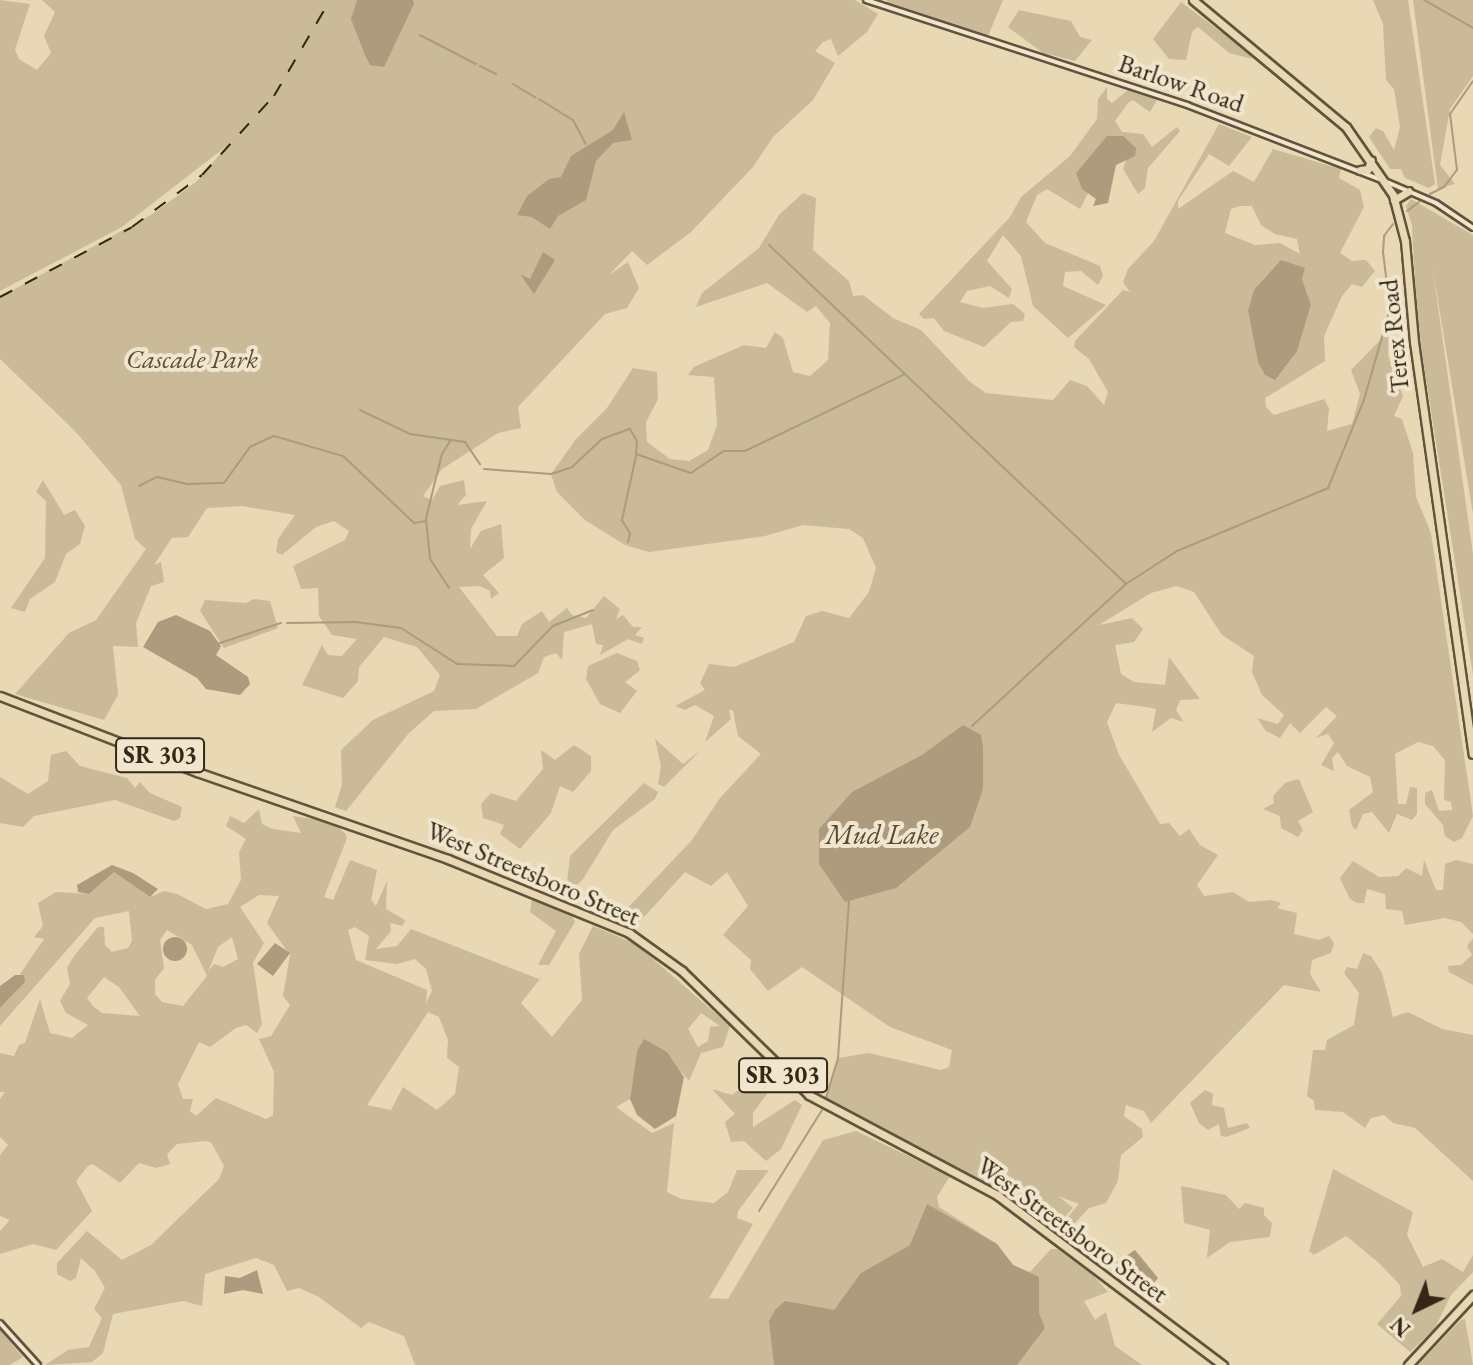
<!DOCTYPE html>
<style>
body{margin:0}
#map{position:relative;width:1473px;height:1365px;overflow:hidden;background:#e8d8b3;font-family:"EB Garamond",serif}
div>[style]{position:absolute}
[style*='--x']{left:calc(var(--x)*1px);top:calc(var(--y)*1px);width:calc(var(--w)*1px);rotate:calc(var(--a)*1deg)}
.green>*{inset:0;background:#caba98}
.water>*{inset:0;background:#ac9b7d}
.round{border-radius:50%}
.stream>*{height:2px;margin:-1px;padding:0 1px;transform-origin:1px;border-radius:1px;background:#ac9b7d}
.roads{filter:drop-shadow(2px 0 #63523c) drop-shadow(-2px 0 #63523c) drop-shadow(0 2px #63523c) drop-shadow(0 -2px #63523c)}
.minor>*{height:4px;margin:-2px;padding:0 2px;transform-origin:2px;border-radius:2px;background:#f0e6ce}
.major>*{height:7px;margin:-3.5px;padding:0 3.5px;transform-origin:3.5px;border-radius:3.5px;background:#e8d8b3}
.rail>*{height:2px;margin-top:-1px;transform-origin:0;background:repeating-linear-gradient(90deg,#372615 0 14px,transparent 0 28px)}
span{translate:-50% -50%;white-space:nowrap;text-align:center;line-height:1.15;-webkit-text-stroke:8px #f0e6ce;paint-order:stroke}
.shield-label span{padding:2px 6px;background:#f0e6ce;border:2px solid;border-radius:6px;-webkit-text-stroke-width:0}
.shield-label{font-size:24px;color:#372615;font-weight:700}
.street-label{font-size:26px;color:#372615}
.park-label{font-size:26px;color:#5c4b36;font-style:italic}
.water-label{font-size:28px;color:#5a4934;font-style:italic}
.north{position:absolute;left:1377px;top:1269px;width:80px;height:80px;-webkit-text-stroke:6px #f0e6ce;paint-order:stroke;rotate:223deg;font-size:22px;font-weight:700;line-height:32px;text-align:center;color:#372615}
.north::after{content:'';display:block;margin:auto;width:28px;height:36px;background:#372615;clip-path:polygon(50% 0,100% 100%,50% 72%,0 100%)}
</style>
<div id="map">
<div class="green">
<div style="clip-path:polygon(0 0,30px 4px,15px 50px,19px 59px,37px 70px,51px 53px,44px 36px,55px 12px,42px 0,855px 0,878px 14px,867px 32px,838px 56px,831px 39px,823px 42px,815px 51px,835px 63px,813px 100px,773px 137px,753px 167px,691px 232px,647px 265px,632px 251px,609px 275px,628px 262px,639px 288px,627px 308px,605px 314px,518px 407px,521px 428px,498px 433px,442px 469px,423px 496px,432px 500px,440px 486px,464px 480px,466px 495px,457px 505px,487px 501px,471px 529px,470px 549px,481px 531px,501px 524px,504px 558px,483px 575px,499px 593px,491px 599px,490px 591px,480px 586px,459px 587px,497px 636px,517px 636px,522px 624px,542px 611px,549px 622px,567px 608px,572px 615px,586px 618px,604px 596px,620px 609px,616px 619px,623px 615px,633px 627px,642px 627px,635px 635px,644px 638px,642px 644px,628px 639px,600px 655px,603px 645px,596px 644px,592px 624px,564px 632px,562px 660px,556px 653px,544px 657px,538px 673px,476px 709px,434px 711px,409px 733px,346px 811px,335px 807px,342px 785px,341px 750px,373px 720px,434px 691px,440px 675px,417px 647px,384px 637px,359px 667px,358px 681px,343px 698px,302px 685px,322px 645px,328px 655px,342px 656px,357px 639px,332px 635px,319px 616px,318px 588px,301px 589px,293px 566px,345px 540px,349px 531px,334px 521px,316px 527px,282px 555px,276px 552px,278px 539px,295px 515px,242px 506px,207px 508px,188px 537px,172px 538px,154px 565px,161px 562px,164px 582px,151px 586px,136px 623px,138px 647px,113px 646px,118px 695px,104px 720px,15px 694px,69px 633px,96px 620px,146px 549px,135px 539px,121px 485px,75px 431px,0 359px,0 297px,151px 215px,196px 182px,228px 145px,122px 227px,0 291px)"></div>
<div style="clip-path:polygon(887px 0,1003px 0,988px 36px,887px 6px)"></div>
<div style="clip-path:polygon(1373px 0,1408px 0,1435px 184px,1429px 188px,1405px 178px,1401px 169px,1390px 169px,1369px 137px,1376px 128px,1383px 131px,1394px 150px,1400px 127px,1394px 89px,1386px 80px,1383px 24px)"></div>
<div style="clip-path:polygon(1413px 0,1473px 0,1473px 76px,1450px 109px,1440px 165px,1455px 184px,1438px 189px)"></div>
<div style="clip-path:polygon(1181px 2px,1249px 53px,1252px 59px,1229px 53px,1198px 27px,1192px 32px,1186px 60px,1169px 59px,1153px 39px)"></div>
<div style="clip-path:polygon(1019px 10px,1071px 21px,1080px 37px,1092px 40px,1075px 61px,1043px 53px,1008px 27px)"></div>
<div style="clip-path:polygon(1107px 87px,1107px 99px,1112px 103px,1128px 90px,1157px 100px,1150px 112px,1133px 100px,1128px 103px,1115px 121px,1122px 132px,1143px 134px,1152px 147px,1177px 127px,1180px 131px,1148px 168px,1145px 188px,1138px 194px,1123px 169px,1127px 157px,1097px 149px,1076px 173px,1088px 193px,1080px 209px,1047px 189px,1037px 195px,1026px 222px,1045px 243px,1100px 266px,1103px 276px,1098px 285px,1081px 271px,1065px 272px,1063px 286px,1106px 305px,1068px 338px,1033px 306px,1021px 256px,1003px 235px,987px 261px,1012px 289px,1009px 298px,990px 286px,967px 291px,960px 302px,983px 308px,1013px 304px,1025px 314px,1023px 321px,1011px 322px,984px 347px,944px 331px,934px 318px,924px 319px,919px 314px,1010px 217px,1021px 197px,1070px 156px,1097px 119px,1098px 99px)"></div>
<div style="clip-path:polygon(evenodd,1219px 124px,1252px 137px,1229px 166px,1209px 154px,1178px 201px,1178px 209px,1233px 171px,1254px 182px,1273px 149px,1341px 169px,1339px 178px,1360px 190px,1364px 207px,1340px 253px,1352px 261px,1366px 260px,1375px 271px,1362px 287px,1352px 284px,1342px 296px,1324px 336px,1325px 361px,1265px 398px,1266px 407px,1274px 415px,1324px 399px,1329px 408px,1327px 431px,1352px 424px,1360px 394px,1351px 370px,1389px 331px,1388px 355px,1403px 396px,1394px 416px,1402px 419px,1413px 453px,1416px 497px,1431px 533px,1473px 816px,1462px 838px,1454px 842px,1445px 836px,1443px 825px,1425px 804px,1425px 793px,1432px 790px,1439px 811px,1452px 810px,1451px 802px,1444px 800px,1445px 760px,1433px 746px,1418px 742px,1395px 754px,1398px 804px,1406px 804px,1410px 787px,1417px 788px,1417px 814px,1412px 820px,1397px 814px,1389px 833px,1372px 812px,1363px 814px,1356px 830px,1352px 826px,1349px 810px,1373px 792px,1370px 777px,1347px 766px,1338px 752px,1332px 758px,1334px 771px,1321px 765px,1334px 743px,1328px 734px,1316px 738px,1337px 716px,1326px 707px,1300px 733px,1290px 723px,1280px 738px,1266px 731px,1257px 718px,1278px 724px,1284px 715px,1262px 695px,1252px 672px,1254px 656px,1222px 635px,1194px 592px,1177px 586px,1151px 593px,1099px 625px,1132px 618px,1143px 629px,1134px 642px,1115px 645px,1121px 674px,1134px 682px,1165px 685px,1169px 657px,1200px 699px,1180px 700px,1176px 710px,1184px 722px,1171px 718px,1152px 732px,1156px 709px,1146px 707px,1116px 703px,1107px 722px,1119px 755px,1160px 824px,1169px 823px,1180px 836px,1189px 829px,1200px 845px,1218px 855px,1197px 885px,1204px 896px,1233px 892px,1249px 902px,1271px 900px,1281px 903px,1277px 908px,1297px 913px,1294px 934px,1319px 940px,1329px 936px,1334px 943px,1331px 953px,1312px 960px,1310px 974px,1321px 992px,1284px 985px,1151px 1123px,1144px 1111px,1126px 1105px,1124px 1116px,1142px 1129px,1143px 1137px,1121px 1155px,1118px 1181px,1106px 1203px,1089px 1208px,1072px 1226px,1072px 1231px,1088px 1240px,1078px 1249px,1055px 1232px,1079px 1204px,1058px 1196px,1073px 1208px,1052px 1230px,986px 1184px,877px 1131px,826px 1098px,838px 1058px,869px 1053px,941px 1070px,949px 1067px,952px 1050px,890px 1027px,802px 967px,768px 991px,750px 969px,751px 960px,723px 935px,748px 906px,727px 872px,711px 886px,685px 872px,634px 928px,618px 918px,692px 840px,720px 798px,761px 754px,738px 736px,733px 711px,729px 709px,731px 719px,705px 742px,714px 716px,695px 705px,685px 710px,675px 706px,705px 690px,700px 683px,709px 664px,734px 667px,794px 642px,806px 616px,822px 611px,849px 618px,869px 592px,876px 568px,863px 538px,849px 529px,803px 525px,765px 536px,649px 552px,625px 545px,585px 520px,557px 492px,551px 474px,576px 439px,607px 408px,633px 368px,657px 372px,658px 399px,646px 422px,647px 442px,670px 459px,689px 461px,708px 450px,717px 425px,714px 377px,688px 375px,694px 367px,744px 345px,766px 348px,775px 332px,783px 338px,793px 372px,810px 376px,828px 360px,830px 323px,816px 306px,807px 312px,767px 283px,696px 307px,702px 293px,759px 248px,779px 215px,803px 193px,816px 198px,813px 250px,849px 281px,853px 296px,863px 295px,893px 318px,921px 330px,970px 382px,986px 393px,1053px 400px,1070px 380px,1087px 386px,1104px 405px,1108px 392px,1089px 359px,1074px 347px,1075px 341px,1123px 290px,1130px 292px,1123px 282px,1128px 269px,1154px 241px,1219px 124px,1240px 206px,1252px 206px,1261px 225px,1275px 234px,1297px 239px,1300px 254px,1280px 243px,1255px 245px,1225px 233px,1231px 209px,1240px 206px,1219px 124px,1302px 279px,1311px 305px,1297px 351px,1258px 362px,1248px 311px,1302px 279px)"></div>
<div style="clip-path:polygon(1411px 199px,1473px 235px,1473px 514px,1432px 264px,1473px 554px,1473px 675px,1417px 323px,1412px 225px,1406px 206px)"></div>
<div style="clip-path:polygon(43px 480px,64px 515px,75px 510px,85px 526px,80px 544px,66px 554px,55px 582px,30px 599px,25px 612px,11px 608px,45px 558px,46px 501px,36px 492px)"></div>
<div style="clip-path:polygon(254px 599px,270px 601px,278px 628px,224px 648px,200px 611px,205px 600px,246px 603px)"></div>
<div style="clip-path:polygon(617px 653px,637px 661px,640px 670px,625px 682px,637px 691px,620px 713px,600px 704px,586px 679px,588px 666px)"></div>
<div style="clip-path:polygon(655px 739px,683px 764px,701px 750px,664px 787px,658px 784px,661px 766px)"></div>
<div style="clip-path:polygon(574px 745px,591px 756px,591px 771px,573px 792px,560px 786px,551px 813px,520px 849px,500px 834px,504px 825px,483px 818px,481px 804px,491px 793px,516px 801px,543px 769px,541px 750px,555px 760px)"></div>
<div style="clip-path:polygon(66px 751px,80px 766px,127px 778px,135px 788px,140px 782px,150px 793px,182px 807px,180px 818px,174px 821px,115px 800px,34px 816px,23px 827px,0 823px,0 777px,28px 794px,48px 781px,51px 755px)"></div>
<div style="clip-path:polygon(1299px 779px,1313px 812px,1298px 821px,1303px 830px,1298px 837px,1281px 828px,1280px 816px,1263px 809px,1274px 803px,1273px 796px,1285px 783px)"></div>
<div style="clip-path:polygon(644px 783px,658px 792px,655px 799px,613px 830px,583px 879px,577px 885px,567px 882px,570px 856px)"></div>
<div style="clip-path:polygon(evenodd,259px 809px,262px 824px,273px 829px,301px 833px,293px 816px,331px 822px,345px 833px,347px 838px,324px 897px,333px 900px,350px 860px,377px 870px,371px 900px,376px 906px,387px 881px,386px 909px,405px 920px,403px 926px,390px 923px,391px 931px,376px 949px,397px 946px,411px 929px,539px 979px,543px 975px,521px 1003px,552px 1037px,582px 1000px,579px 954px,593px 926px,636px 944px,730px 1026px,723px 1047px,701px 1053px,689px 1081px,678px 1068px,637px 1051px,630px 1099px,616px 1107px,652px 1133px,674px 1123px,667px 1192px,681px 1199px,714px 1203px,728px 1192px,737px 1170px,769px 1170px,738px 1211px,737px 1218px,753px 1224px,709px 1298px,728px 1299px,823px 1140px,856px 1131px,950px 1176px,937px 1197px,939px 1207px,997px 1244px,1013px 1265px,1030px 1272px,1051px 1249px,1057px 1249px,1093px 1275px,1108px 1292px,1084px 1301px,1095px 1320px,1106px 1312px,1115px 1346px,1142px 1365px,415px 1365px,404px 1336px,369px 1322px,361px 1328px,319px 1297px,299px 1288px,287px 1291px,274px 1265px,256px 1258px,205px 1274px,202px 1306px,183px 1301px,113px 1314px,103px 1353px,92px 1362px,45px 1365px,68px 1350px,89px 1347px,102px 1318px,94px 1309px,105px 1288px,95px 1271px,81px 1258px,76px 1278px,70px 1281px,57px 1274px,57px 1263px,87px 1231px,122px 1260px,151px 1245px,219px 1179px,224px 1166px,211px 1142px,204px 1141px,177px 1144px,167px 1154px,170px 1164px,156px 1168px,139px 1163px,120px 1183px,93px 1164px,88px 1166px,76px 1181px,92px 1211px,56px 1250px,33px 1244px,0 1254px,0 1231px,10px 1220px,0 1216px,0 1155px,8px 1145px,0 1137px,0 1099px,5px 1092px,0 1092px,0 1053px,14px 1056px,19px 1045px,25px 1043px,40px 999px,50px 1033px,72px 1038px,88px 1025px,66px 1013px,60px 1001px,70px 984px,67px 968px,74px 956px,98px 927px,104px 927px,105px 945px,112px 952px,128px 948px,132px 941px,129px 911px,95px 918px,0 1026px,0 1008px,25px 982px,20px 974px,44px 939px,34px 937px,43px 926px,38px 903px,56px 892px,89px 894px,114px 872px,150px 897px,164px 891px,177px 894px,206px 909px,228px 904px,241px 880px,239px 852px,246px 839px,226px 826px,230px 816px,244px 823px,259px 809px,259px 895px,279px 896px,267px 923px,290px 955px,283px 996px,290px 1005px,271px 1036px,259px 1039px,274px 1072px,273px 1115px,266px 1119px,216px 1098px,196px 1116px,190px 1111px,193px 1099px,183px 1099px,178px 1084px,199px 1042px,210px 1047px,236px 1028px,246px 1025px,257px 1033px,262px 1024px,253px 963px,264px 943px,240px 907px,259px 895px,259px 809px,355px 927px,369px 936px,365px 960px,397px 964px,415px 959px,426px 969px,432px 991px,426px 1003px,427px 990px,356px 960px,348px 930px,355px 927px,259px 809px,167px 930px,192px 945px,207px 976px,183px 1006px,162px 1002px,155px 994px,155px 980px,164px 968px,160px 940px,167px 930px,259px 809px,232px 937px,238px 959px,223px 967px,214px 964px,208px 972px,218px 947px,232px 937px,259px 809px,104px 977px,119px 987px,140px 1016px,102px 1013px,93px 1006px,87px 998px,104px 977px,259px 809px,428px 1012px,439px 1017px,448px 1040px,447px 1058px,459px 1067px,455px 1094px,437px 1110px,403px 1087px,391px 1110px,367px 1105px,428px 1012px,259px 809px,701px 1013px,720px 1026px,710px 1027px,708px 1041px,698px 1047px,688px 1029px,701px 1013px)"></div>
<div style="clip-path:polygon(1424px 860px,1436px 890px,1443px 890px,1445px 864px,1456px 860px,1473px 864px,1473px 934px,1461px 922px,1445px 918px,1405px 925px,1402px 911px,1386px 909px,1385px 894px,1367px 889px,1364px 903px,1357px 903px,1350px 899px,1340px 878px,1353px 861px,1379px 877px,1398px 876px,1406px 868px,1422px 876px)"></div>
<div style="clip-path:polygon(532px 898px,570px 913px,575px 922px,549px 965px,538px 965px,556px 931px,530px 912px)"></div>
<div style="clip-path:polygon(1473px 938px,1473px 985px,1449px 972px,1448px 966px,1461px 965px,1472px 955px,1467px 946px)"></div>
<div style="clip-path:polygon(1363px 953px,1371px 956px,1382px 973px,1393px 1017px,1408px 1012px,1442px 1029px,1473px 1035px,1473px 1181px,1415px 1128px,1393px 1123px,1384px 1115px,1371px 1118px,1365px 1128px,1343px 1112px,1315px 1110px,1314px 1101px,1307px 1096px,1313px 1050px,1325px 1050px,1327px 1040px,1354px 1025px,1359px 993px,1344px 973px,1347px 967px,1357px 969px)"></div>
<div style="clip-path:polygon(766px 1073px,775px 1083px,753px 1113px,753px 1127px,795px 1100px,802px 1105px,781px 1149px,766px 1161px,744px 1141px,731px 1142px,725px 1122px,735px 1114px,712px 1089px,732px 1095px,743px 1087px,752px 1093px)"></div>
<div style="clip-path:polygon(1205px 1090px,1213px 1094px,1212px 1105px,1224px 1108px,1228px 1128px,1247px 1123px,1250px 1128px,1226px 1137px,1221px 1136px,1219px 1124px,1208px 1130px,1199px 1123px,1190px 1103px)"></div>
<div style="clip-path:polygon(1333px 1169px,1413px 1212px,1407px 1235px,1423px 1267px,1442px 1259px,1463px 1272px,1473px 1255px,1473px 1272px,1451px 1295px,1435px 1328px,1410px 1352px,1377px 1324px,1401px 1296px,1400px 1285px,1379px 1263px,1346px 1236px,1314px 1255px,1309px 1251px)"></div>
<div style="clip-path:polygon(1181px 1186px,1226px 1195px,1239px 1209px,1245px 1203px,1264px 1208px,1264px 1215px,1272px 1223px,1270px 1237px,1230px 1242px,1207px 1258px,1210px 1230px,1184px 1223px)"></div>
<div style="clip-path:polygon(1465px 1319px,1473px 1365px,1418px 1365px,1461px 1320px)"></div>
<div style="clip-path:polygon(0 1330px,23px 1357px,10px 1365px,0 1365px)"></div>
</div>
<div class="water">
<div style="clip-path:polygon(357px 0,413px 0,414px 4px,384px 67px,370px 65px,365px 55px,351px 19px)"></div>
<div style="clip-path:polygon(624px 112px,632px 140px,613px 143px,596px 161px,586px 200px,558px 216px,550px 229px,532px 217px,517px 215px,527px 196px,549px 179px,561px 177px,571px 156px,613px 130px)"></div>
<div style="clip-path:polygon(1107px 136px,1123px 136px,1136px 148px,1135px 156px,1116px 165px,1108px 203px,1093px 206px,1096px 199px,1082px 189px,1076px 173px)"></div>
<div style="clip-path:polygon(543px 252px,555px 260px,534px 294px,520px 274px,530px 279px)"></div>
<div style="clip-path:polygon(1281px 260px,1305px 268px,1302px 279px,1311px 305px,1297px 351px,1275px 380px,1265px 375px,1258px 362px,1248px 311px,1254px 290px)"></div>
<div style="clip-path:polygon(176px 615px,210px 631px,221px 646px,216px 655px,248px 677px,250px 684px,240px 695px,206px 689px,197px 678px,143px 647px,158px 622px)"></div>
<div style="clip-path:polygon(963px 725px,981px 735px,983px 747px,983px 789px,970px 827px,896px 888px,845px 902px,819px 864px,819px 829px,852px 792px,922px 755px)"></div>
<div style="clip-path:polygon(112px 865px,133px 873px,158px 889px,150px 897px,114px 872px,89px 894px,78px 892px,77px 885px)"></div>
<div class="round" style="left:163px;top:937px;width:24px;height:24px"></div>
<div style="clip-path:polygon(275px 943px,290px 953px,273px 976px,257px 964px)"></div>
<div style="clip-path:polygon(15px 975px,24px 975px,25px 982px,0 1008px,0 986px)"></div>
<div style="clip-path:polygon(644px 1039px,667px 1052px,684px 1077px,676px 1116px,655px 1129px,637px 1115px,630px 1099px,637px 1051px)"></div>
<div style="clip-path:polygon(927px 1204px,997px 1244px,1013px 1265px,1039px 1277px,1039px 1313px,1045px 1328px,1017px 1365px,774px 1365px,769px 1321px,775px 1310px,785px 1301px,834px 1310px,861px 1273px,910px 1245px)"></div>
<div style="clip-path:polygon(1135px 1250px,1158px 1278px,1149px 1289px,1114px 1264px)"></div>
<div style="clip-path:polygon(257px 1270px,263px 1294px,243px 1290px,224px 1294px,225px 1276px,240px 1278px)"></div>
</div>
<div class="stream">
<div style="--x:1424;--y:0;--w:56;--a:29.7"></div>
<div style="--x:420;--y:35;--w:63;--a:27.4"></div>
<div style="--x:480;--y:66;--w:18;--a:27"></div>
<div style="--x:513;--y:84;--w:26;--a:31"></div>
<div style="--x:539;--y:99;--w:40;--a:32"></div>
<div style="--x:573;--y:120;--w:27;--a:62"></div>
<div style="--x:1430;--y:194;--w:16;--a:-27"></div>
<div style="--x:1444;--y:187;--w:21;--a:-53"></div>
<div style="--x:1457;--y:170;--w:56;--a:-97.1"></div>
<div style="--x:1450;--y:114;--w:40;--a:-55.1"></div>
<div style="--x:1407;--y:211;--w:15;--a:-37"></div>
<div style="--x:769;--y:245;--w:491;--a:43.5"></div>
<div style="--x:360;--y:410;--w:55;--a:25.6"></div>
<div style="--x:410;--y:434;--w:56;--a:8.3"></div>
<div style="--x:465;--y:442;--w:27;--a:56"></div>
<div style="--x:484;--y:469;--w:67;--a:4.3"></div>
<div style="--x:551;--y:474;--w:22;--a:-18"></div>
<div style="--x:572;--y:467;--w:41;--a:-43"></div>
<div style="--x:602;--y:439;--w:30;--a:-20"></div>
<div style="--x:630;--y:429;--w:14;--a:60"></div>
<div style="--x:637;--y:441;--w:13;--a:94"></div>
<div style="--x:636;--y:454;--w:58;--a:19.1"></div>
<div style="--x:691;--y:473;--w:40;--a:-34"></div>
<div style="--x:724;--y:451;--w:21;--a:0"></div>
<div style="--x:745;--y:451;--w:178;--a:-25.7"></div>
<div style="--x:139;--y:486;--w:20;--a:-27"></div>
<div style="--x:157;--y:477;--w:32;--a:13"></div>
<div style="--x:188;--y:484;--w:36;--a:-2"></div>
<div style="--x:224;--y:483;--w:44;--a:-54.2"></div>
<div style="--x:250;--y:447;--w:26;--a:-25"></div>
<div style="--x:274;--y:436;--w:72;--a:16.2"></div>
<div style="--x:343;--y:456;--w:98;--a:43.3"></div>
<div style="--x:414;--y:523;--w:12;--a:-9"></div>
<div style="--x:628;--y:542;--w:9;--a:-77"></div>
<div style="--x:630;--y:533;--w:15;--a:-122"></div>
<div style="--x:622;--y:520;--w:66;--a:-77.7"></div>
<div style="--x:449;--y:588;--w:35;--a:-123"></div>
<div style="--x:430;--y:559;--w:41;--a:-95.6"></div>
<div style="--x:426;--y:518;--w:66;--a:-76"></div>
<div style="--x:442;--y:454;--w:15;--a:-58"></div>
<div style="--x:287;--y:623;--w:69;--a:-0.8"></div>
<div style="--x:356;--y:622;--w:45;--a:7.6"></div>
<div style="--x:401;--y:628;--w:67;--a:32.7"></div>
<div style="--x:457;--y:664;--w:57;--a:2"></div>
<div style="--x:514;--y:666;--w:56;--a:-45.7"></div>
<div style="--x:553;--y:626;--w:43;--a:-21.8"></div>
<div style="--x:220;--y:643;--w:64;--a:-18.2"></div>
<div style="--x:972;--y:726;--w:209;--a:-42.7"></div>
<div style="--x:1126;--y:584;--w:61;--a:-32.9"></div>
<div style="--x:1177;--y:551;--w:164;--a:-22.6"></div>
<div style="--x:1328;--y:488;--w:95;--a:-67.8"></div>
<div style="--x:1364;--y:400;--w:95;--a:-74.1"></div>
<div style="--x:1390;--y:309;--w:57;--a:-97"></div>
<div style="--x:1383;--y:252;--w:16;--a:-86"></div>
<div style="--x:1384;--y:236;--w:15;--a:-53"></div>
<div style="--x:825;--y:1101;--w:45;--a:-73.2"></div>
<div style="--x:838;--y:1058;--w:157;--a:-86"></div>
<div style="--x:759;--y:1211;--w:119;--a:-58"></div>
</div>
<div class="roads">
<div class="minor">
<div style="--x:866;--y:0;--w:338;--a:18.1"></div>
<div style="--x:1187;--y:105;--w:206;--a:21.1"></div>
<div style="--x:1387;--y:182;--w:53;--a:23.2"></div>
<div style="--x:1436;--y:203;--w:45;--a:34"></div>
<div style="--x:0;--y:1323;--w:57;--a:47.9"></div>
</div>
<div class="major">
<div style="--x:1193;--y:0;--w:199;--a:39.7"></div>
<div style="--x:1346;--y:127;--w:83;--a:55.3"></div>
<div style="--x:1393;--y:195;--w:48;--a:75.4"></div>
<div style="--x:1405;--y:241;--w:101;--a:84.9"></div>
<div style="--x:1414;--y:342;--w:416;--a:81.9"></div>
<div style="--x:1360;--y:170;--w:8;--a:-7"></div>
<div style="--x:1368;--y:169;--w:9;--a:-72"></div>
<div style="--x:1394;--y:200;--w:17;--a:-31"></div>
<div style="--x:0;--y:696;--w:211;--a:21.1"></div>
<div style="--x:197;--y:772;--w:266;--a:19.1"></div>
<div style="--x:448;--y:859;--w:196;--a:22.2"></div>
<div style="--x:629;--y:933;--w:65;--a:35.6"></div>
<div style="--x:682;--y:971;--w:177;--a:44.3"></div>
<div style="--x:809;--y:1095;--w:213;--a:28"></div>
<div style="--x:997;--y:1195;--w:283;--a:37"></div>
<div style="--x:1408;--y:1365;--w:96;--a:-47.1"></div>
</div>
</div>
<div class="rail">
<div style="--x:0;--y:297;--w:149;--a:-27.9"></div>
<div style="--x:132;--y:227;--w:87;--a:-36.6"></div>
<div style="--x:202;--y:175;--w:107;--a:-47.7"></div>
<div style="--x:274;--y:96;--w:111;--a:-59.7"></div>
</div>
<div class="shield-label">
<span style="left:160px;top:755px">SR 303</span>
<span style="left:783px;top:1075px">SR 303</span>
</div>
<div class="street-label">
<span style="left:1181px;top:84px;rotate:19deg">Barlow Road</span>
<span style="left:1395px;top:336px;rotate:-96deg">Terex Road</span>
<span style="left:533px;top:874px;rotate:23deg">West Streetsboro Street</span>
<span style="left:1072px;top:1230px;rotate:36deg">West Streetsboro Street</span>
</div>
<div class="park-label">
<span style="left:192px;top:360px">Cascade Park</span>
</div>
<div class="water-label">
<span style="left:882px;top:834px">Mud Lake</span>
</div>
<div class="north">N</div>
</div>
